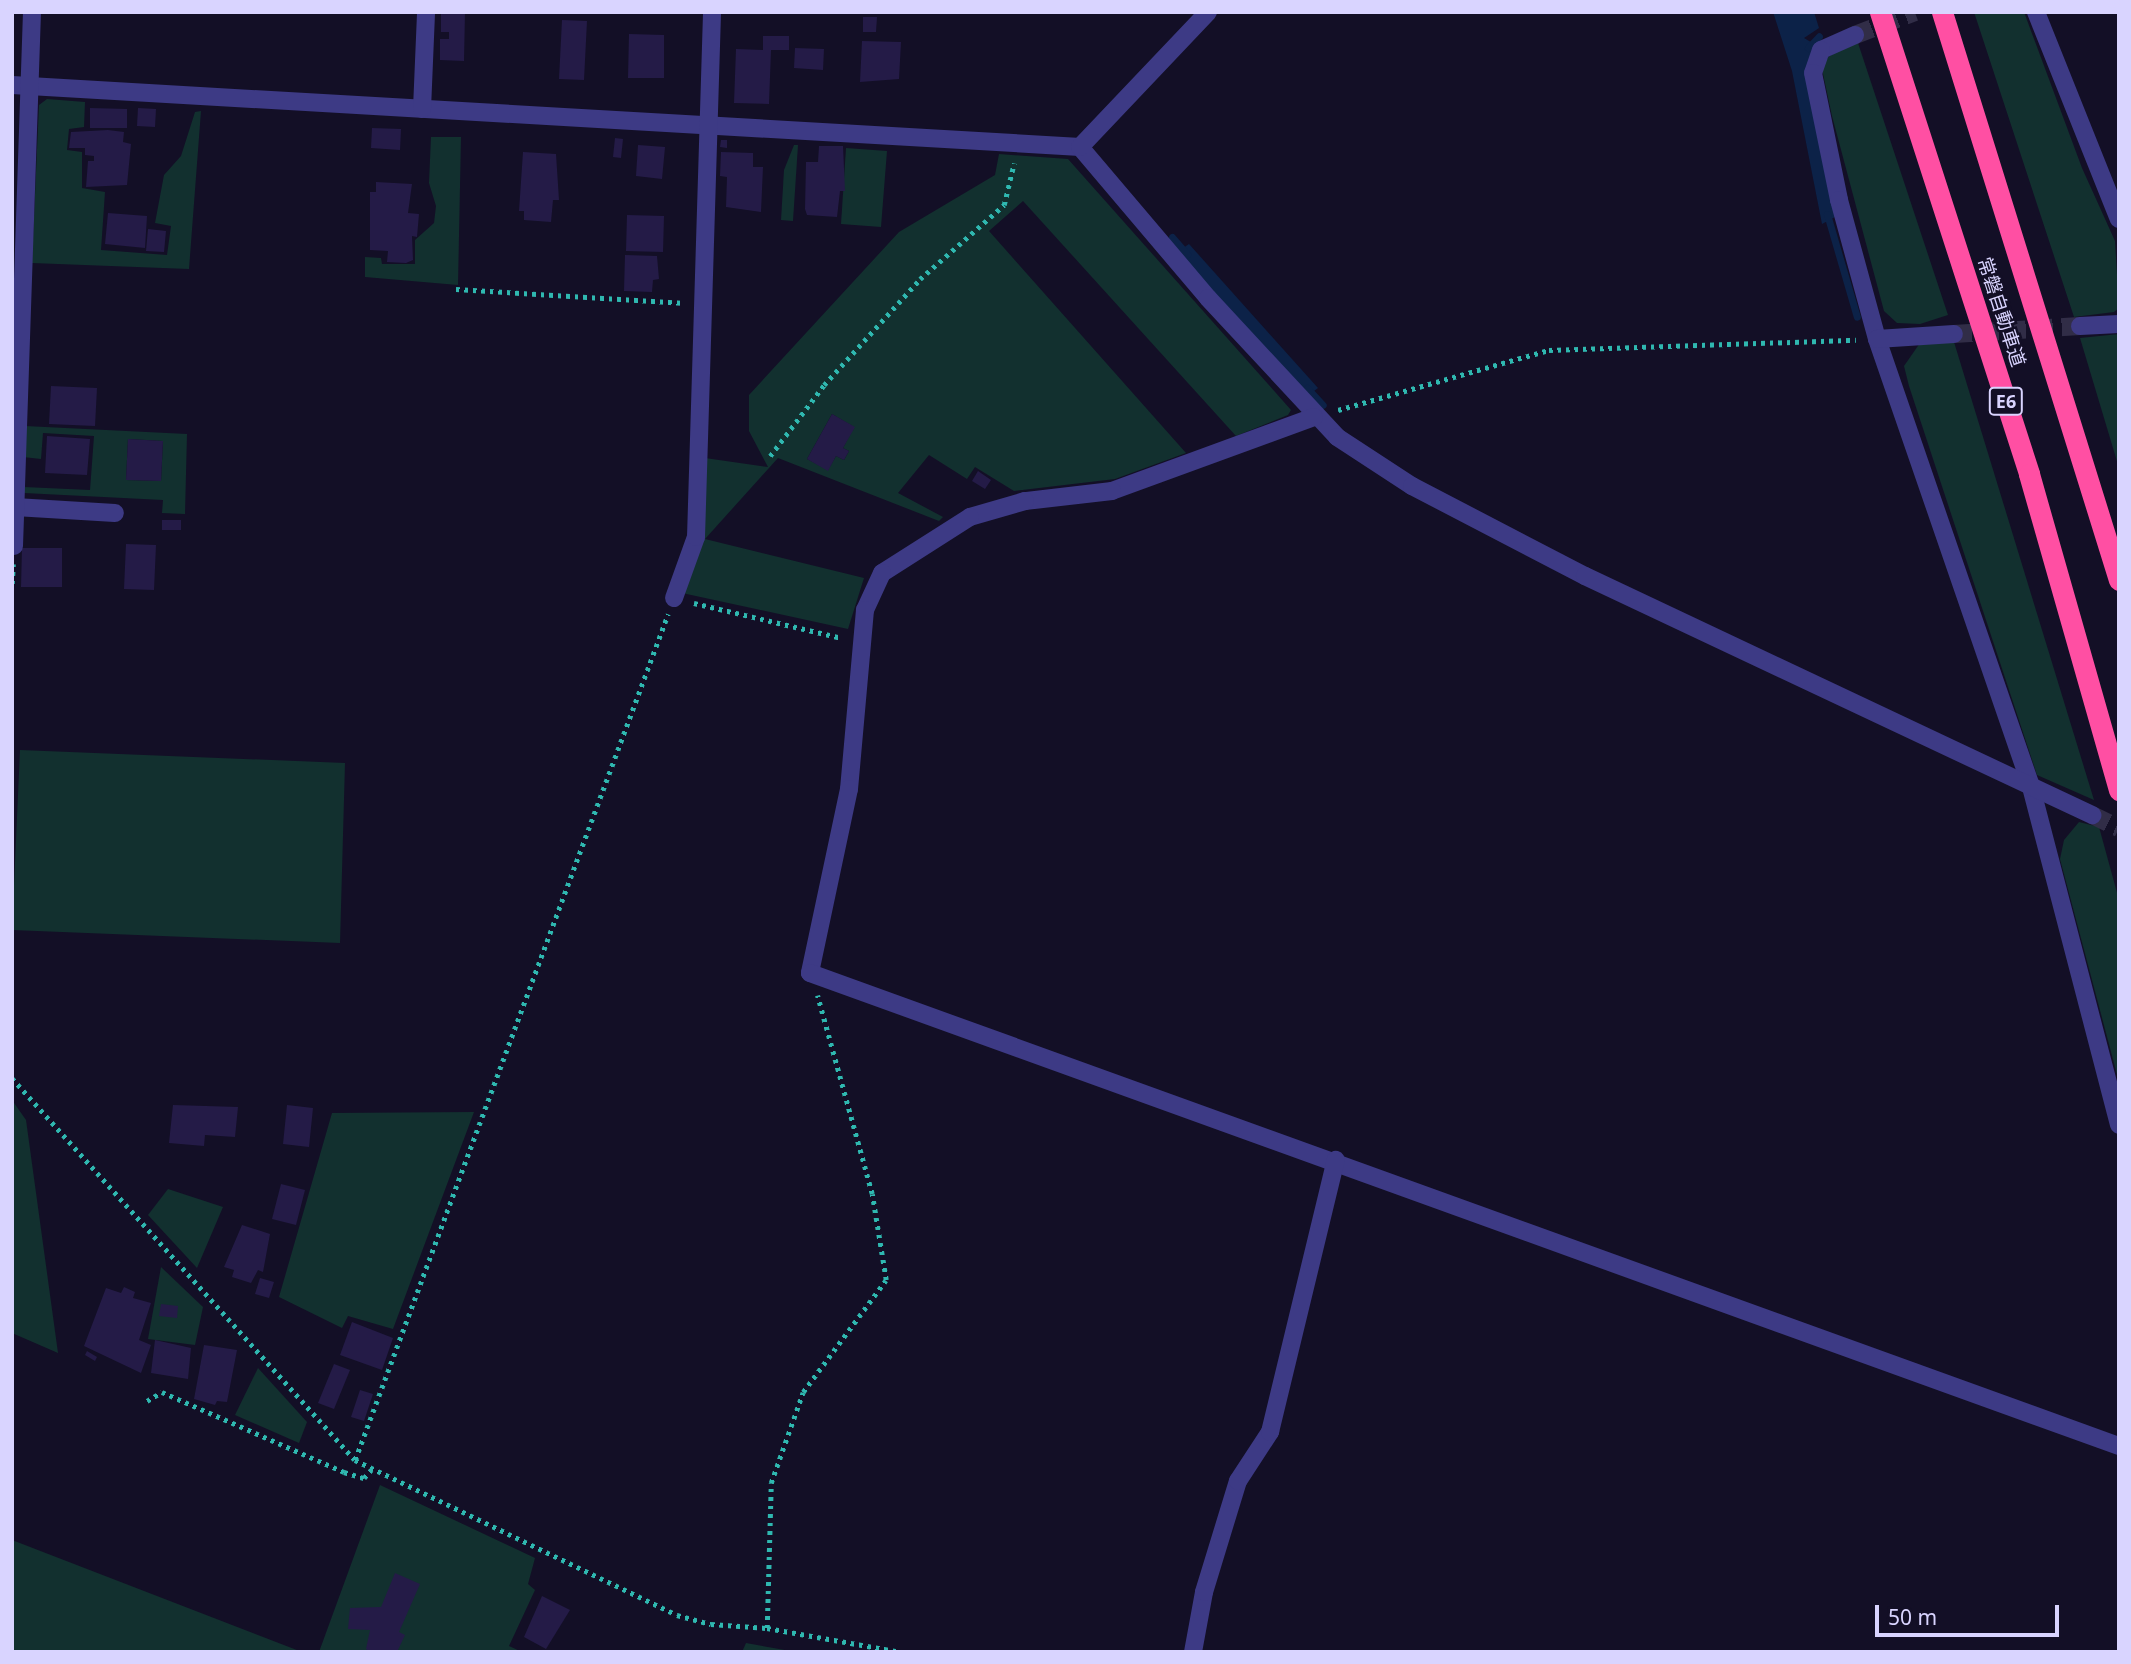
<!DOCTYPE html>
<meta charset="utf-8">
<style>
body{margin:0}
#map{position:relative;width:2131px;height:1664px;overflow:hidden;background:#130f26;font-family:"Noto Sans","Noto Sans JP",sans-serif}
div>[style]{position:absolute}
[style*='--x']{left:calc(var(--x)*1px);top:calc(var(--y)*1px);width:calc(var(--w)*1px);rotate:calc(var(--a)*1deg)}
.green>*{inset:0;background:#12302f}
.water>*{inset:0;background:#0c2248}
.stream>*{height:7px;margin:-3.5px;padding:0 3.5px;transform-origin:3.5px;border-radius:3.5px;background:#0c2248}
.building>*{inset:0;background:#241b47}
.minor-tunnel>*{height:18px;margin-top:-9px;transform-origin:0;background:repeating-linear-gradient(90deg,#312d47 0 18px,transparent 0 27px)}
.path>*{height:4.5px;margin-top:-2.25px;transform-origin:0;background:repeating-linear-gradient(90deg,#2fb8b0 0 3.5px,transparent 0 8.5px)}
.minor>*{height:18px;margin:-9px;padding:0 9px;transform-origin:9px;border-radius:9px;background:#3d3a85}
.highway>*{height:21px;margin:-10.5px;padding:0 10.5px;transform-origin:10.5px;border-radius:10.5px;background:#ff4fa3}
span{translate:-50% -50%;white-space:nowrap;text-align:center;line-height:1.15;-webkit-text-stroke:5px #130f26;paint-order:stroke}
.shield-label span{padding:2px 5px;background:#130f26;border:2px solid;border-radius:5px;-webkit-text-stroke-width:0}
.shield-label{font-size:18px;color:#d9d4ff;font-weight:700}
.street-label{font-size:19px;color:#d9d4ff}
.frame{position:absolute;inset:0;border:14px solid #d9d4ff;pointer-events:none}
.scale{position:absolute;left:1875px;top:1605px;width:184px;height:32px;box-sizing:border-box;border:4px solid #d9d4ff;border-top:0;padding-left:9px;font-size:21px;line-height:24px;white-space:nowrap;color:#d9d4ff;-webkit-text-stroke:5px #130f26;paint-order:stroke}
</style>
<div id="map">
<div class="green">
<div style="clip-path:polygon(1974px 12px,2024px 12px,2082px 168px,2115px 241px,2119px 308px,2114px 312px,2074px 317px)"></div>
<div style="clip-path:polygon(1857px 40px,1948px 315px,1920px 324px,1897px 323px,1884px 311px,1832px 116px,1822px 69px,1828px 57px)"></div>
<div style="clip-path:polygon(47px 99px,85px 102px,84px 127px,69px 129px,67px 150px,82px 152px,82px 188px,105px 192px,101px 250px,167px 255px,171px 226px,155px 223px,164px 175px,181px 156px,195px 112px,201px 111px,189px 269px,32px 263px,39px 105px)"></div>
<div style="clip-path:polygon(431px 137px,461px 137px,458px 285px,365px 277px,365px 257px,381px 258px,382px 264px,415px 264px,415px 240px,434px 223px,436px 206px,429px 183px)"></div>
<div style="clip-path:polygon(794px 145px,798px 145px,793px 221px,781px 220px,784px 170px)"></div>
<div style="clip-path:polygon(846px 148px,887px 151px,881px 227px,841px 224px)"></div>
<div style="clip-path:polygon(evenodd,999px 154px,1068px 159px,1291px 410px,1288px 415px,1236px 436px,1023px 201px,989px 231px,1186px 453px,1115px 479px,1014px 491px,975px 467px,967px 479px,929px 455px,898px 493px,943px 517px,939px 521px,778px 458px,705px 539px,864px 578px,848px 629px,682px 593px,705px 458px,768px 467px,749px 431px,749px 395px,899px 232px,995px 175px,999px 154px,832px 414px,854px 427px,843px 448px,849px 451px,844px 460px,836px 456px,828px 470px,807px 459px,832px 414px)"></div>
<div style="clip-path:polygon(2119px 334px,2119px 468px,2080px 338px)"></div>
<div style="clip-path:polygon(1954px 342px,2094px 800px,2037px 775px,1909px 386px,1904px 366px,1920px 343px)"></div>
<div style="clip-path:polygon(evenodd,25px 426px,187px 434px,185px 514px,162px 513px,163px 500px,24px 493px,24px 487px,90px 490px,94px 436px,43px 433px,41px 459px,23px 457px,25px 426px,128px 439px,163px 441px,161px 481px,126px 480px,128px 439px)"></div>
<div style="clip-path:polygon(20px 750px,345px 763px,340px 943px,12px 930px)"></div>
<div style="clip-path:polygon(2079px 822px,2099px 827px,2119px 900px,2119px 1082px,2060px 859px,2064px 840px)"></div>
<div style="clip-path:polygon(12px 1100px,26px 1120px,58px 1353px,12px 1333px)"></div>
<div style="clip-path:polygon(474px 1112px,393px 1329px,348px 1316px,342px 1328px,279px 1297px,332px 1113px)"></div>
<div style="clip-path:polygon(168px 1189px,223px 1207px,197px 1268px,148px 1215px)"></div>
<div style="clip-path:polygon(161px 1267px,203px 1307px,195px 1345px,148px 1339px)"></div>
<div style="clip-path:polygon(258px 1368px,307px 1422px,299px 1443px,235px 1415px)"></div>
<div style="clip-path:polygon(380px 1485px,535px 1558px,528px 1584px,535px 1590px,509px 1646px,522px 1652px,319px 1652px)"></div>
<div style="clip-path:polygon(12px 1540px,302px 1652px,12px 1652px)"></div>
<div style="clip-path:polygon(746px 1643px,796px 1652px,742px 1652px)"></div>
</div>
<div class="water">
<div style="clip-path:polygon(1773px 12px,1814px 12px,1819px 28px,1804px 38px,1816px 45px,1835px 217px,1822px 224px,1792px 71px)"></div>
<div style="clip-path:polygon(1189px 244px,1318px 388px,1304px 399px,1176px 253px)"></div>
</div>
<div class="stream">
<div style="--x:1808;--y:48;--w:16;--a:-47"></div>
<div style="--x:1827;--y:214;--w:107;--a:73.8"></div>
<div style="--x:1172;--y:237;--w:23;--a:49"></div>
<div style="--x:1307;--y:388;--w:23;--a:47"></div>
</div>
<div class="building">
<div style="clip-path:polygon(465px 12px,464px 61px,440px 60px,440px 39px,449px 39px,449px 32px,441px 32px,441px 13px)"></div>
<div style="clip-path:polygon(863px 17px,877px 17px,876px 32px,863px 32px)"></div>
<div style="clip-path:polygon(562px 20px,587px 21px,584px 80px,559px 79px)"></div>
<div style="clip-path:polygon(629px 34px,664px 35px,664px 78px,628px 78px)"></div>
<div style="clip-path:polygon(763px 36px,789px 36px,789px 50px,771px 50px,769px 104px,734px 103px,736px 49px,763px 50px)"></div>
<div style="clip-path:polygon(862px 41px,901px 42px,899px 79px,860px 82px)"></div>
<div style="clip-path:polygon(795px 48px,824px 49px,823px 70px,794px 68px)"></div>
<div style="clip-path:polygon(90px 108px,127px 109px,127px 128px,90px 128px)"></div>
<div style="clip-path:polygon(138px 108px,156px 109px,155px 127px,137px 126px)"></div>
<div style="clip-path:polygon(372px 128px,401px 129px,400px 150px,371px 148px)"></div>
<div style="clip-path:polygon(108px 130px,124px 132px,123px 142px,131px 144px,127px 185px,86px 187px,88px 161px,94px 161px,94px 156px,85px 155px,85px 148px,69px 148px,71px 132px)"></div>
<div style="clip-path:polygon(615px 138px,623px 139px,621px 158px,613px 157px)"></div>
<div style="clip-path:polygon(721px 140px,727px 140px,727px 148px,720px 147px)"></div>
<div style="clip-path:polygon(638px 145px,665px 147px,662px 179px,636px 176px)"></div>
<div style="clip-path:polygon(819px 146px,843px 146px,845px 191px,840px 191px,837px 217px,807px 215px,805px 209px,806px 162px,818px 162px)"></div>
<div style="clip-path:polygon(523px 152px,556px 154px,559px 200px,553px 200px,551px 222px,524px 220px,524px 211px,519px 211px)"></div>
<div style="clip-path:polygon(721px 152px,753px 153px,753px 167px,763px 167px,761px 212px,726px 207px,727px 177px,720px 176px)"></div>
<div style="clip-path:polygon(376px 182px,412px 184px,408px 213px,419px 214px,417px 237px,412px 236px,413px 260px,406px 263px,387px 262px,388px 251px,370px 250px,370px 192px,376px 192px)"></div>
<div style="clip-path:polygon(108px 213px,147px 216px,145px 248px,105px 244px)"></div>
<div style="clip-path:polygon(627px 215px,664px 216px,663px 252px,626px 251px)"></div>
<div style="clip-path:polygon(148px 229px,166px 231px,164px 252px,146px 251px)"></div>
<div style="clip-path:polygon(625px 255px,657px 256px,659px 279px,653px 280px,652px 292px,624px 291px)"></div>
<div style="clip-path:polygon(51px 386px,97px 388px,95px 426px,49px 424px)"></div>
<div style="clip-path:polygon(832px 414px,855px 427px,843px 448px,849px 451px,844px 460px,836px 456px,828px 471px,807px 459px)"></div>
<div style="clip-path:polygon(47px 436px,90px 439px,87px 475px,45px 473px)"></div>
<div style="clip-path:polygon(128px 439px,163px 441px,161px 481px,126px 480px)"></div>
<div style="clip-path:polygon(978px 471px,991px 480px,985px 489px,972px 481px)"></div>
<div style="clip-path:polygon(162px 520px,181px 520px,181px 530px,162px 530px)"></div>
<div style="clip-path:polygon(126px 544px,156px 545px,154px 590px,124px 589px)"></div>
<div style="clip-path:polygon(22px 548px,62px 548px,62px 587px,21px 587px)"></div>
<div style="clip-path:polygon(173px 1105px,238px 1107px,235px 1137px,205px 1135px,204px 1146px,169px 1143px)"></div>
<div style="clip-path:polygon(287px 1105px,313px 1108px,309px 1147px,283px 1144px)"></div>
<div style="clip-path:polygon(281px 1184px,305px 1190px,296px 1225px,272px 1219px)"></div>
<div style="clip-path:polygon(242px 1225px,270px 1234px,263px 1272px,258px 1270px,251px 1283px,232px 1277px,234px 1270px,224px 1267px)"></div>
<div style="clip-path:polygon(260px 1278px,274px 1282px,269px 1298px,255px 1294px)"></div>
<div style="clip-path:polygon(124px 1287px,135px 1292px,133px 1298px,151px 1303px,139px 1340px,151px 1345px,141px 1373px,84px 1346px,106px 1288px,121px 1293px)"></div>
<div style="clip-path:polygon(161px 1304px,178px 1306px,177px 1318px,159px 1316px)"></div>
<div style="clip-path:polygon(352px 1322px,393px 1338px,382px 1370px,340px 1355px)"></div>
<div style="clip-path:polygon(155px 1340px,191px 1348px,188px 1379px,151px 1373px)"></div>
<div style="clip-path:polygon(204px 1345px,237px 1350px,227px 1402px,217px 1401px,215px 1405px,194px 1399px)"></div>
<div style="clip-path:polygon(87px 1351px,97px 1357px,95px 1361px,85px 1355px)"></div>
<div style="clip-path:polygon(334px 1364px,350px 1370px,334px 1409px,318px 1403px)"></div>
<div style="clip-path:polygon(360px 1390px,373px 1394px,364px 1421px,351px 1417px)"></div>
<div style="clip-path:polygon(395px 1573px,420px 1584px,399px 1632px,405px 1635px,397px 1652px,371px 1652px,366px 1649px,370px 1630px,348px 1629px,350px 1608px,381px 1607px)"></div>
<div style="clip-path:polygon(542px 1596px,570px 1610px,546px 1649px,524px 1637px)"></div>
</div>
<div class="minor-tunnel">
<div style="--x:1855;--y:35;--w:64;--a:-21"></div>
<div style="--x:1954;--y:334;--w:126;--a:-3.6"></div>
<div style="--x:2092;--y:815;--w:30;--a:26"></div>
</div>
<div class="path">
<div style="--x:456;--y:289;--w:226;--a:3.5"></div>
<div style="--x:1338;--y:410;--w:219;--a:-15.9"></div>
<div style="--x:1549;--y:350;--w:307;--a:-1.9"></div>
<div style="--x:770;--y:456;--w:89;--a:-52.7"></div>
<div style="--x:824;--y:385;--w:143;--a:-47.8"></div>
<div style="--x:920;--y:279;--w:112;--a:-41.4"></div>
<div style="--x:1004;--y:205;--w:43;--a:-76.6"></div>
<div style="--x:12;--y:584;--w:20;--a:-87"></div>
<div style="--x:694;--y:603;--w:152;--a:13.3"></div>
<div style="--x:12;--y:1078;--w:513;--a:48.08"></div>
<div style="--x:355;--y:1460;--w:357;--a:25.7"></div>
<div style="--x:677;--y:1615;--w:35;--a:15"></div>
<div style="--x:711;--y:1624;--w:56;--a:4.1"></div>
<div style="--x:767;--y:1628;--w:136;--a:10.2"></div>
<div style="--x:147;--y:1401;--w:17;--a:-31"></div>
<div style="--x:162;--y:1392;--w:199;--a:23.7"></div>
<div style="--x:344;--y:1472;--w:21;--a:17"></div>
<div style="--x:364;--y:1478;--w:11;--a:-49"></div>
<div style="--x:355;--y:1460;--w:902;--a:-69.7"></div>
<div style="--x:767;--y:1628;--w:145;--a:-88.4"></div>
<div style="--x:771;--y:1483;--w:96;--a:-70.6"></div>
<div style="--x:803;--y:1392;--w:139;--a:-53.5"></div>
<div style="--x:886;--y:1280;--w:87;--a:-99.2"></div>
<div style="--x:872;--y:1194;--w:206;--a:-105.4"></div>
</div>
<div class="minor">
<div style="--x:2036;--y:12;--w:223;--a:68.2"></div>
<div style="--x:1855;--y:35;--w:37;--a:156"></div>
<div style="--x:1821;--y:50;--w:24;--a:109"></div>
<div style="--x:1813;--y:73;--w:130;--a:78.4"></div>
<div style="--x:1839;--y:200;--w:144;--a:74.7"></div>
<div style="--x:1877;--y:339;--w:474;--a:71"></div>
<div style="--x:2031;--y:787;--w:349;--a:75.4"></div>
<div style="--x:12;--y:85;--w:1070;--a:3.32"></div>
<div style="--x:1080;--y:147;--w:198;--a:49.7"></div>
<div style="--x:1208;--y:298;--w:190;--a:47.1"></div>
<div style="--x:1337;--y:437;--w:90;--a:33.2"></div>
<div style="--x:1412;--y:486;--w:195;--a:27.5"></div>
<div style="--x:1585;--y:576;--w:561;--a:25.24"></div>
<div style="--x:422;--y:109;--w:97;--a:-87.6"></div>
<div style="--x:1080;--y:147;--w:186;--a:-46.5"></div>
<div style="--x:2080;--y:326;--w:39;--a:-3"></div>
<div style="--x:1877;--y:339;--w:77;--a:-3.7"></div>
<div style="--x:1314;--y:417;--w:215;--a:159.9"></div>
<div style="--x:1112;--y:491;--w:88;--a:173.4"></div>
<div style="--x:1025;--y:501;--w:57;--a:163.8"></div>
<div style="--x:970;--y:517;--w:104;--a:147.5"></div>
<div style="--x:882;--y:573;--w:41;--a:114.7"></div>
<div style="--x:865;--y:610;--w:180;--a:95.1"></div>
<div style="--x:849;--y:789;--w:188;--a:102"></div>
<div style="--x:810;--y:973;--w:1392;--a:19.87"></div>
<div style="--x:15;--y:507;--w:100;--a:3.4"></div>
<div style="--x:14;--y:546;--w:534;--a:-88.07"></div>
<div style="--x:674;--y:598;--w:65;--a:-70.2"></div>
<div style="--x:696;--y:537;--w:525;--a:-88.25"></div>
<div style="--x:1193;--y:1652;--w:61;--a:-79.6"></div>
<div style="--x:1204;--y:1592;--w:116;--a:-73"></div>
<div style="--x:1238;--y:1481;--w:59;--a:-56.9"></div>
<div style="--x:1270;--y:1432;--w:280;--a:-76.4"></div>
</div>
<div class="highway">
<div style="--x:1880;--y:12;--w:485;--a:72.1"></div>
<div style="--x:2029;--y:474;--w:329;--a:74.1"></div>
<div style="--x:1942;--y:12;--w:595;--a:72.69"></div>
</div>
<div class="shield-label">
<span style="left:2006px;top:401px">E6</span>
</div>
<div class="street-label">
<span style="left:2001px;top:312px;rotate:72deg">常磐自動車道</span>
</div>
<div class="frame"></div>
<div class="scale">50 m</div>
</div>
